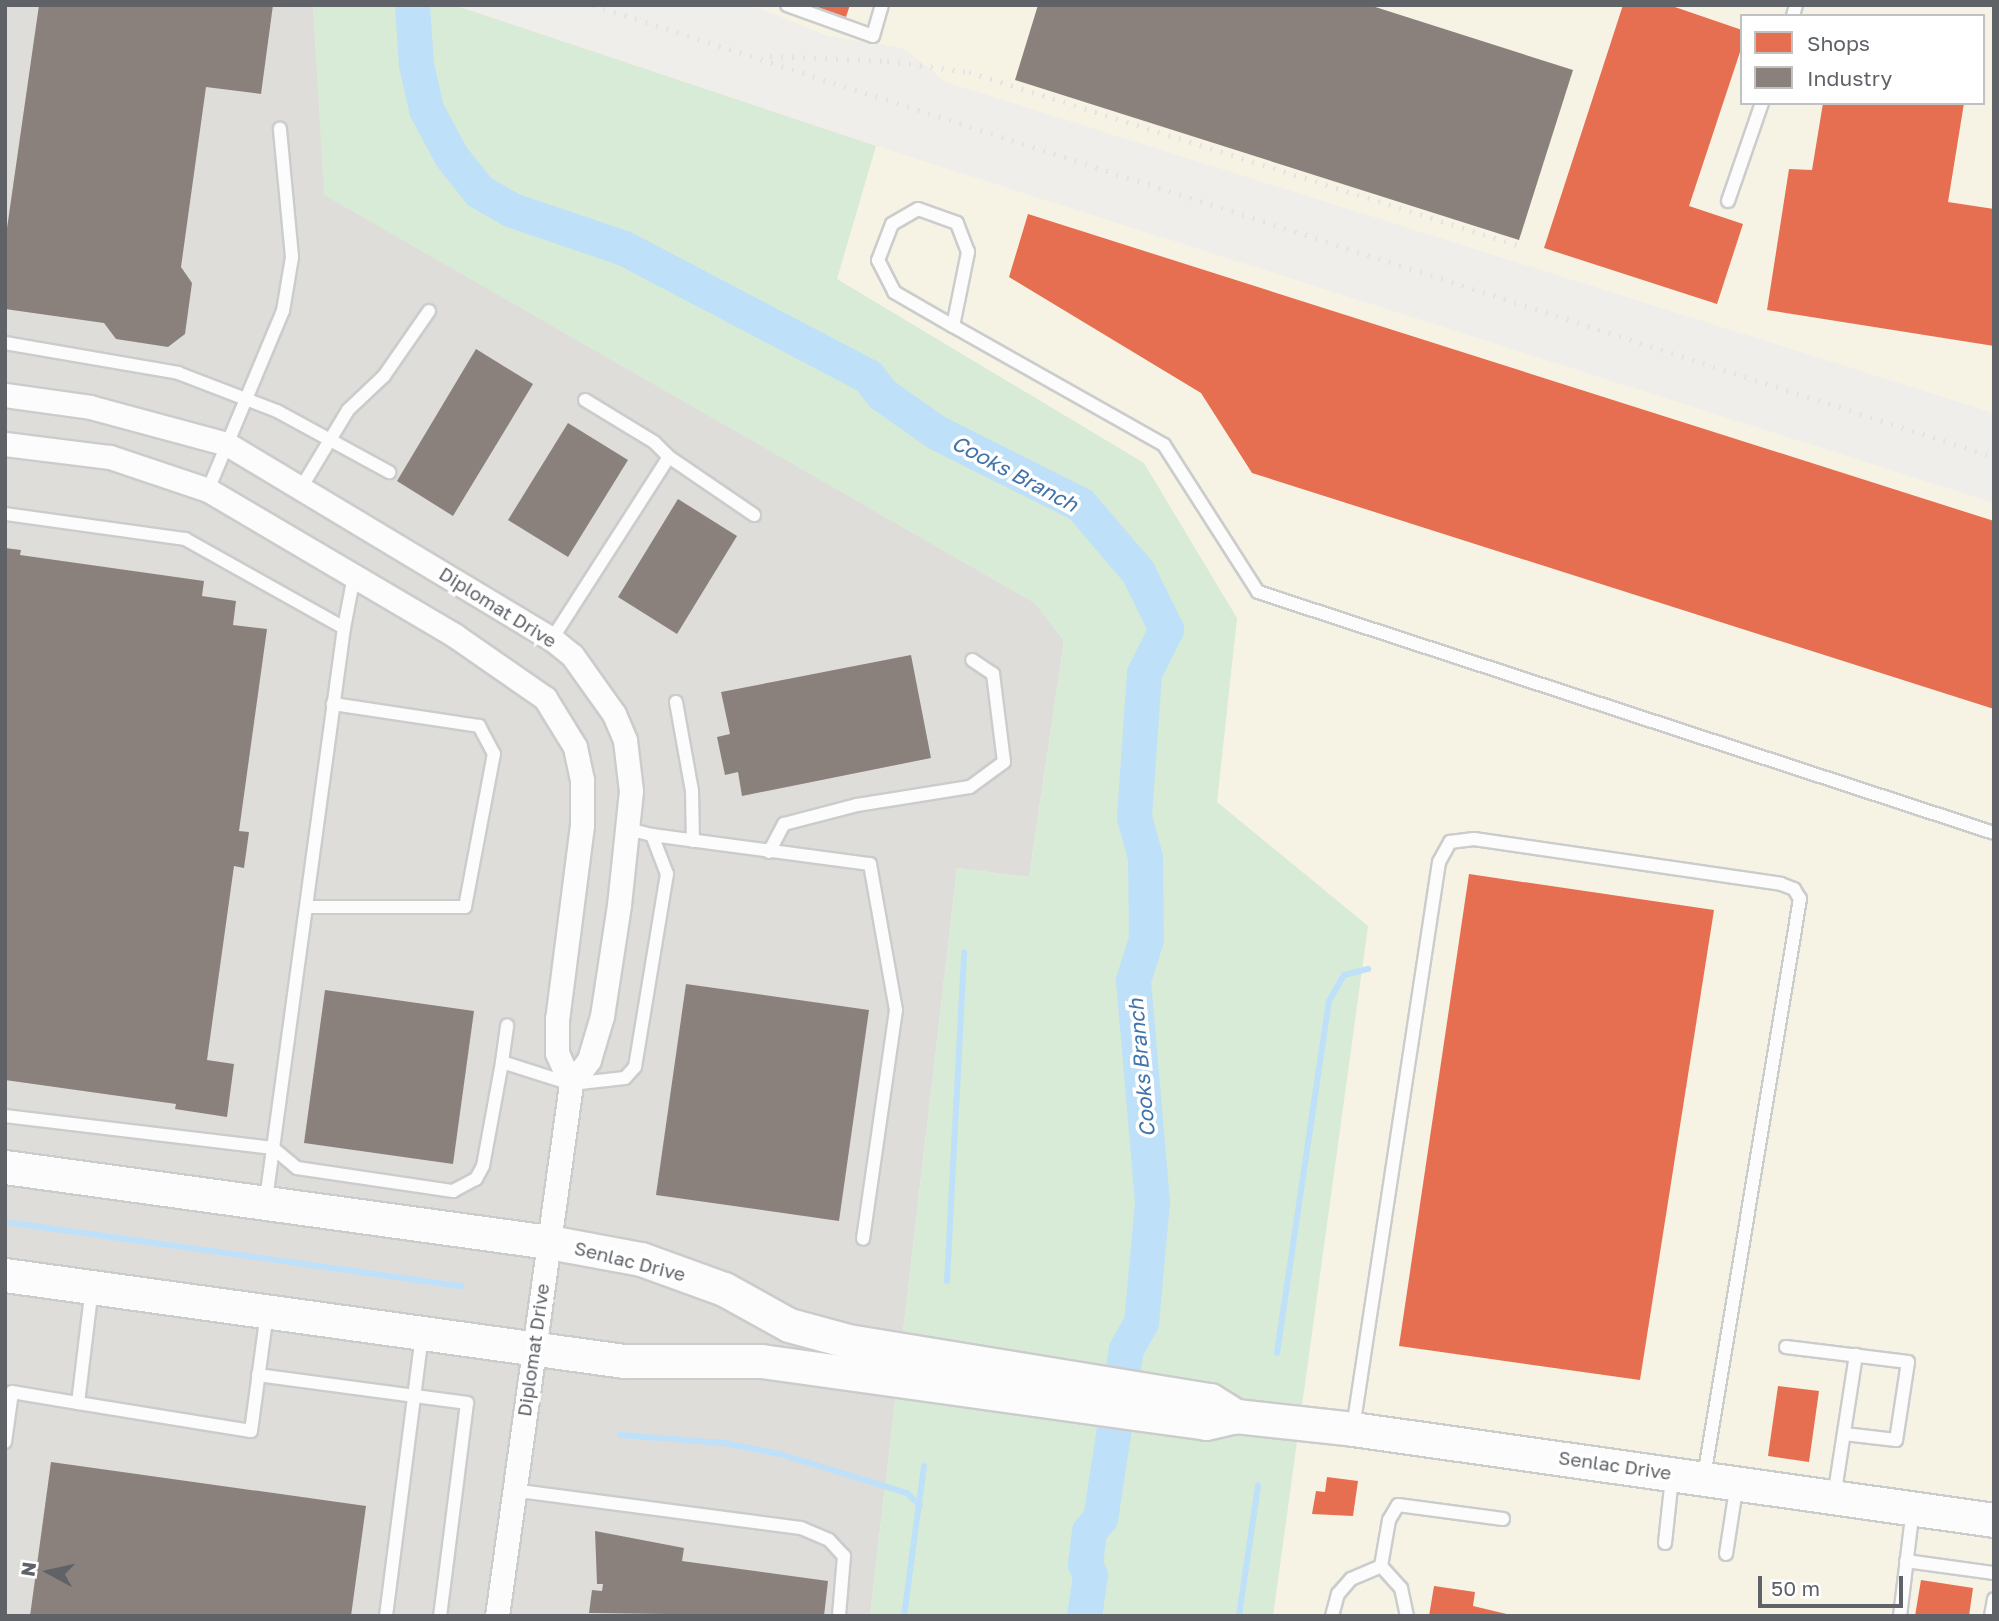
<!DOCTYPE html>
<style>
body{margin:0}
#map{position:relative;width:1999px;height:1621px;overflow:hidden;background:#efeeea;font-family:"Golos Text",sans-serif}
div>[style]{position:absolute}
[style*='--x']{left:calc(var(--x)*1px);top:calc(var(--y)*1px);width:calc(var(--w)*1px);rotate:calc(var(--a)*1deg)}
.commercial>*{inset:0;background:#f7f3e4}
.industrial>*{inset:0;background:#dfddda}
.green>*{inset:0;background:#d8ebd6}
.shops>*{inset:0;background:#e76f51}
.industry>*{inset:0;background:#8a817c}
.stream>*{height:6px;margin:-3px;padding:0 3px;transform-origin:3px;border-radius:3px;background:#bfe0f9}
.river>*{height:35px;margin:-17.5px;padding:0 17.5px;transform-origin:17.5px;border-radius:17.5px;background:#bfe0f9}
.roads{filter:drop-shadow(2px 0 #cbcccc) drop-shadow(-2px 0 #cbcccc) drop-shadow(0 2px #cbcccc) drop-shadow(0 -2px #cbcccc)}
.lane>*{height:12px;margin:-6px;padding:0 6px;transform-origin:6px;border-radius:6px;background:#fdfcfc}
.street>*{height:23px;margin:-11.5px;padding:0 11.5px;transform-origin:11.5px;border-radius:11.5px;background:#fdfcfc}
.secondary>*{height:33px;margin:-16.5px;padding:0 16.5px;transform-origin:16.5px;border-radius:16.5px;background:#fdfcfc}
.rail>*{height:5px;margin-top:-2.5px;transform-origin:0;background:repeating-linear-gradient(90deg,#e4e4e4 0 2px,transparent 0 11px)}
span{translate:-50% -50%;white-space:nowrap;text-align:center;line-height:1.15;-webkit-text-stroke:7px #fff;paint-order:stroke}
.street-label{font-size:19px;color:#5f6368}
.water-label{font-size:21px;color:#4174aa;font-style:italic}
.frame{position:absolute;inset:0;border:7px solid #5f6368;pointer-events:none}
.legend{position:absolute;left:1740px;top:14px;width:245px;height:91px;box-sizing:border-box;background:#fff;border:2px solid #bfc1c3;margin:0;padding:9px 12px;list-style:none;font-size:21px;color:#5f6368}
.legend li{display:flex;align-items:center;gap:14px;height:35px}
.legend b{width:35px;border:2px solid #bfc1c3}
.north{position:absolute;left:14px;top:1537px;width:70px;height:70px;-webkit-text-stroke:5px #fff;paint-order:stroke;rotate:278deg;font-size:19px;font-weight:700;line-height:28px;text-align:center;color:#5f6368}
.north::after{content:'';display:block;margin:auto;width:24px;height:32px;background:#5f6368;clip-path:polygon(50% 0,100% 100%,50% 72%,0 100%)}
.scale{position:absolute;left:1758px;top:1576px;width:145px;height:32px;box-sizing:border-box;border:4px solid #5f6368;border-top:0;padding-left:9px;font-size:21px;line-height:24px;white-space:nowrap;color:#5f6368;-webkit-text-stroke:5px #fff;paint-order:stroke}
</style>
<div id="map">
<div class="commercial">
<div style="clip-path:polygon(evenodd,752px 5px,1994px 5px,1994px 413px,946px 82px,903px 48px,828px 36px,752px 5px,1742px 16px,1983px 16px,1983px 103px,1742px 103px,1742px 16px)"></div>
<div style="clip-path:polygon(876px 146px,1994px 503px,1994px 1616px,1273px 1616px,1368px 926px,1217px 802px,1237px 618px,837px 278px)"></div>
</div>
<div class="industrial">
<div style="clip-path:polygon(5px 5px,313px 5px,325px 195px,1035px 603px,1064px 641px,1029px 877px,957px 868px,870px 1616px,5px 1616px)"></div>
</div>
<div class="green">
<div style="clip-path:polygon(313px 5px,454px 5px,876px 146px,837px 279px,1144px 463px,1237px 618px,1217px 802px,1368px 926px,1273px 1616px,870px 1616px,957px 868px,1029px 877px,1064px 641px,1035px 603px,324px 195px)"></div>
</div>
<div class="shops">
<div style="clip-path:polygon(811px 5px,850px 5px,846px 17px)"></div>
<div style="clip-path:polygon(1623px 5px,1669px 5px,1742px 30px,1742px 46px,1689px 206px,1743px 224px,1717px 304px,1544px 248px)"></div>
<div style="clip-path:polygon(1823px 103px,1964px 103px,1948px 202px,1994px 209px,1994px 346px,1767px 310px,1789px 169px,1812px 170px)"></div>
<div style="clip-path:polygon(1028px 214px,1994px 521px,1994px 709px,1252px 473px,1201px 393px,1009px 277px)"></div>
<div style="clip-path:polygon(1469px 874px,1714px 910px,1640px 1380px,1399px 1346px)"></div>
<div style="clip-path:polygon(1778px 1386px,1819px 1391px,1809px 1462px,1768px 1456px)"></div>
<div style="clip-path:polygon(1327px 1477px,1358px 1481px,1353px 1516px,1312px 1514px,1316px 1491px,1325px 1492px)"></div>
<div style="clip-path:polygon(1921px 1580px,1973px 1588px,1969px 1616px,1915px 1616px)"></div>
<div style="clip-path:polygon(1434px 1586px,1475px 1592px,1473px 1606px,1515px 1616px,1429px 1616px)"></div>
</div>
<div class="industry">
<div style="clip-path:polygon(39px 5px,273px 5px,261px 94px,206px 87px,181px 267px,192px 283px,185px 334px,168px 347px,116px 339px,104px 323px,5px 309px,5px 242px)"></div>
<div style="clip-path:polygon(1038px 5px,1369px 5px,1573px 70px,1519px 240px,1015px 80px)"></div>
<div style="clip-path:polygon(476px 349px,533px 384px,453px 516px,397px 481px)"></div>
<div style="clip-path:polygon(568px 423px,628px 460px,568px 557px,508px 520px)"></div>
<div style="clip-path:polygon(678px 499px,737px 536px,677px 634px,618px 597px)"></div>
<div style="clip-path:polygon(5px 548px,21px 550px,20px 555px,204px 581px,202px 596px,236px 601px,233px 625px,267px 629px,239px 831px,249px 832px,244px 868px,234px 866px,207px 1060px,234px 1064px,227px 1117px,175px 1109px,176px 1104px,5px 1080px)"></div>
<div style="clip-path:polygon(911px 655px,931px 758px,742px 796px,738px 772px,725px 775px,717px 737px,730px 734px,721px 692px)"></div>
<div style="clip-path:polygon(686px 984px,869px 1010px,839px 1221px,656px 1195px)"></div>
<div style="clip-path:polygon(325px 990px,474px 1011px,453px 1164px,304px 1143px)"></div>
<div style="clip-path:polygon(51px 1462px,366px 1506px,351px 1616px,30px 1616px)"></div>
<div style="clip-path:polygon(595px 1531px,684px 1548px,682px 1561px,828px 1581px,824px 1616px,589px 1613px,592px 1590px,602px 1591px,603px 1584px,597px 1584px)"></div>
</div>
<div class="stream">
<div style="--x:5;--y:1222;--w:461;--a:8"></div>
<div style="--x:947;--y:1281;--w:329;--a:-87"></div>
<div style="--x:1277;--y:1353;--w:356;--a:-81.6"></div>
<div style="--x:1329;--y:1001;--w:30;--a:-60"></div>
<div style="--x:1344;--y:975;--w:25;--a:-14"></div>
<div style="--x:620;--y:1435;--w:104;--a:4.4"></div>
<div style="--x:724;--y:1443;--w:57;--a:11.1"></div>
<div style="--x:780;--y:1454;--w:133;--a:17.1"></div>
<div style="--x:907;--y:1493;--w:18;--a:45"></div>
<div style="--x:904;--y:1616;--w:151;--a:-82.4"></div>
<div style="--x:1239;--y:1616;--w:132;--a:-81.7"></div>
</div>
<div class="river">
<div style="--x:412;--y:5;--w:59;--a:86.1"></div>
<div style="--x:416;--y:64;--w:46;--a:77.5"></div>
<div style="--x:426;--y:109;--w:53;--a:62"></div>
<div style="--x:451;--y:156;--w:45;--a:51.3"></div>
<div style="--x:479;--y:191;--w:38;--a:30"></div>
<div style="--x:512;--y:210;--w:118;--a:18.7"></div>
<div style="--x:624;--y:248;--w:276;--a:27.7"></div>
<div style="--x:868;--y:376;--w:23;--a:52"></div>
<div style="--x:882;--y:394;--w:66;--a:35.1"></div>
<div style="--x:936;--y:432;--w:161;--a:26.6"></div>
<div style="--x:1080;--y:504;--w:89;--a:49.5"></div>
<div style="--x:1138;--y:572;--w:64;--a:63.8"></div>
<div style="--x:1166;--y:629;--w:49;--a:116.6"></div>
<div style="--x:1144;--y:673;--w:144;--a:94"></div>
<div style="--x:1134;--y:817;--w:41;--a:74.6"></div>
<div style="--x:1145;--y:857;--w:82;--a:89.3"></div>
<div style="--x:1146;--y:939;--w:43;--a:107.6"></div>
<div style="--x:1133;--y:980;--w:223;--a:85.1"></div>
<div style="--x:1152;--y:1202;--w:121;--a:95.2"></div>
<div style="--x:1141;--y:1322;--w:31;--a:119"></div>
<div style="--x:1126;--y:1349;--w:171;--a:98.7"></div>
<div style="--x:1100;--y:1518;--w:17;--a:130"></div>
<div style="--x:1089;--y:1531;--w:33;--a:97"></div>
<div style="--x:1085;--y:1564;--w:12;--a:66"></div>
<div style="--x:1090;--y:1575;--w:41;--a:98.3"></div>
</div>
<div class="roads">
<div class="lane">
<div style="--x:787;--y:5;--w:91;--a:19.8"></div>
<div style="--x:873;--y:36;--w:32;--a:-74"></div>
<div style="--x:1793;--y:16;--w:11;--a:-75"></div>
<div style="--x:1728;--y:201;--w:104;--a:-70.9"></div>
<div style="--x:953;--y:326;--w:76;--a:-78.5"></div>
<div style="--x:968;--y:252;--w:31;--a:-111"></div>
<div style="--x:957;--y:223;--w:41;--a:-160.3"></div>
<div style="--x:918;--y:209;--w:30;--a:150"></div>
<div style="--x:892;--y:224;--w:39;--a:111"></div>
<div style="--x:878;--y:260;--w:36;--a:63"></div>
<div style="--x:894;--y:292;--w:68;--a:30"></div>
<div style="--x:953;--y:326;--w:242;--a:29.4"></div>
<div style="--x:1164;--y:445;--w:174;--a:57.4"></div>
<div style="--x:1258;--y:592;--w:774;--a:18.13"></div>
<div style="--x:5;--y:343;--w:176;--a:9.8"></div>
<div style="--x:178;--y:373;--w:106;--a:21"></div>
<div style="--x:277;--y:411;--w:128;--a:28.6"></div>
<div style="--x:585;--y:400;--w:81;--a:31.3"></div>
<div style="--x:654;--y:442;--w:21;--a:45"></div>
<div style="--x:669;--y:457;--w:103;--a:34.3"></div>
<div style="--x:301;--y:488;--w:91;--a:-58.9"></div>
<div style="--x:348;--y:410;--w:50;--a:-43.4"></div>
<div style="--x:384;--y:376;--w:79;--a:-55.3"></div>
<div style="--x:208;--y:490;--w:194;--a:-67.3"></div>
<div style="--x:283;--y:311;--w:55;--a:-80.5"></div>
<div style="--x:292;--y:257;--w:129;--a:-95.4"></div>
<div style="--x:5;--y:514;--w:182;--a:7.9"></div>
<div style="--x:185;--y:539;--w:182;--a:29.2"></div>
<div style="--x:344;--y:628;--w:577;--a:97.77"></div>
<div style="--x:344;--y:628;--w:53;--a:-79.1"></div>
<div style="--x:552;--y:639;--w:216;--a:-57.3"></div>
<div style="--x:676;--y:702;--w:90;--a:79.8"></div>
<div style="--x:692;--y:791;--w:50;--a:88.9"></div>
<div style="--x:652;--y:835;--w:220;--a:7.6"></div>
<div style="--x:870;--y:864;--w:148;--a:79.9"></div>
<div style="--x:896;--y:1010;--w:231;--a:98.2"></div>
<div style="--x:769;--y:852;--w:32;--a:-62"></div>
<div style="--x:784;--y:824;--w:75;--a:-14.6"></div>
<div style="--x:857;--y:805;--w:114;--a:-9.1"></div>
<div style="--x:970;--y:787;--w:42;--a:-36.3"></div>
<div style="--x:1004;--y:762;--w:89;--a:-97.1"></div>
<div style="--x:993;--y:674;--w:25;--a:-146"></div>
<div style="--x:306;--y:907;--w:159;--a:0"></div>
<div style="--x:465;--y:907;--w:156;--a:-79.3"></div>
<div style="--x:494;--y:754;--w:32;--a:-118"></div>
<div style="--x:479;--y:726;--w:148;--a:-171.4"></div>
<div style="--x:502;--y:1062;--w:37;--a:-82"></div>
<div style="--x:5;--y:1116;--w:270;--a:6.8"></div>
<div style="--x:273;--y:1148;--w:31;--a:40"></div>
<div style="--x:297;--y:1168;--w:158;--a:8.4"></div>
<div style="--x:453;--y:1191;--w:26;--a:-28"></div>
<div style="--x:476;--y:1179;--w:15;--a:-62"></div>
<div style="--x:483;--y:1166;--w:106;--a:-79.6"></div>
<div style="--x:502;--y:1062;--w:72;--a:17.7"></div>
<div style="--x:571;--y:1084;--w:54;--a:-6.3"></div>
<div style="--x:625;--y:1078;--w:15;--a:-48"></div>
<div style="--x:635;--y:1067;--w:196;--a:-80.6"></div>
<div style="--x:667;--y:874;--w:42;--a:-111"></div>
<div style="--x:652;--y:835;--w:25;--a:-166"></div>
<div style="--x:1786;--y:1347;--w:123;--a:7"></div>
<div style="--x:1908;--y:1362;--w:79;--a:98.7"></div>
<div style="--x:1896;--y:1440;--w:52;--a:-173.4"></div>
<div style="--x:258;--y:1375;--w:211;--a:7.6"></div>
<div style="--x:467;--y:1403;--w:215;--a:97.2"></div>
<div style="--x:78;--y:1403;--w:175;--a:9.2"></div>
<div style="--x:251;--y:1431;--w:119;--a:-82.3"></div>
<div style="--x:1353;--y:1428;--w:572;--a:-81.36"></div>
<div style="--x:1439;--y:862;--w:23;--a:-61"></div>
<div style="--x:1450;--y:842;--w:24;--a:-7"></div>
<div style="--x:1474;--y:839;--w:310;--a:8.3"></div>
<div style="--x:1781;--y:884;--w:14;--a:21"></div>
<div style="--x:1794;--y:889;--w:12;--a:59"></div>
<div style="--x:1800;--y:899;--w:586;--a:99.43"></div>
<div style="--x:5;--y:1442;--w:50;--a:-82"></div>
<div style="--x:12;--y:1392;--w:67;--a:9.5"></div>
<div style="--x:78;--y:1403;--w:116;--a:-83.1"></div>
<div style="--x:512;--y:1490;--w:291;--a:7.5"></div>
<div style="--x:801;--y:1528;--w:30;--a:23"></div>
<div style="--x:829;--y:1540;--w:22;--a:47"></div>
<div style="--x:844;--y:1556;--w:60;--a:94.8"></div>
<div style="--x:1834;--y:1497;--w:144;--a:-81.2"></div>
<div style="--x:1665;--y:1543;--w:66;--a:-83.9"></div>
<div style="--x:1726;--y:1554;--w:72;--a:-81.2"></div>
<div style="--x:1906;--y:1561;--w:89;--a:7.8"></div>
<div style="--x:1381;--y:1566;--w:47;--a:-80.1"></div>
<div style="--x:1389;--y:1520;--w:17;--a:-59"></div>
<div style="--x:1398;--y:1505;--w:106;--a:7.6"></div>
<div style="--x:1381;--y:1566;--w:30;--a:48"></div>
<div style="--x:1401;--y:1588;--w:29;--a:78"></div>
<div style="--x:386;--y:1616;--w:283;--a:-82.7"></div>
<div style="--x:1332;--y:1616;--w:23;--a:-75"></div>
<div style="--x:1338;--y:1594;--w:20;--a:-49"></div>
<div style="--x:1351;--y:1579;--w:33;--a:-23"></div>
<div style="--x:1900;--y:1616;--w:108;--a:-83.1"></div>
<div style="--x:1991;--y:1616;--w:17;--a:-80"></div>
</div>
<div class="street">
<div style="--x:5;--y:395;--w:86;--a:8"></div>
<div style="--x:90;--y:407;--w:142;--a:15.1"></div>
<div style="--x:227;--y:444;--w:379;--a:31"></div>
<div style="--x:552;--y:639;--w:26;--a:39"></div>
<div style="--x:572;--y:655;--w:72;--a:54.6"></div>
<div style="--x:614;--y:714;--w:28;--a:67"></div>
<div style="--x:625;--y:740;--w:51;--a:83.3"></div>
<div style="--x:631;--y:791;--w:115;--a:96"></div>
<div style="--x:619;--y:905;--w:112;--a:98.7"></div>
<div style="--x:602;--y:1016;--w:46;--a:106.5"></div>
<div style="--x:589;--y:1060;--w:30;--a:127"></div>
<div style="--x:571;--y:1084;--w:537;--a:97.92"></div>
<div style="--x:5;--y:444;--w:106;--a:7.1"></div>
<div style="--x:110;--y:457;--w:103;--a:18.6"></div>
<div style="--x:208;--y:490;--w:286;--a:30.5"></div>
<div style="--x:454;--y:635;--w:111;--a:34.7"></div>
<div style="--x:545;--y:698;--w:57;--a:58.5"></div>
<div style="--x:575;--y:747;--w:34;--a:78"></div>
<div style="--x:582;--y:780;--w:45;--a:90"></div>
<div style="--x:582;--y:825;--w:196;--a:97.3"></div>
<div style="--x:557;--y:1019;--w:34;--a:90"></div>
<div style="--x:557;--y:1053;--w:34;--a:66"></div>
</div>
<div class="secondary">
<div style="--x:5;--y:1167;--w:549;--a:7.85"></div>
<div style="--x:549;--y:1242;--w:94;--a:10.5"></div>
<div style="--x:641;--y:1259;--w:88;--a:19.9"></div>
<div style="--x:724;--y:1289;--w:74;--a:29"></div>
<div style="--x:789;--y:1325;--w:61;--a:15.2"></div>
<div style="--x:848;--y:1341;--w:367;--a:9.3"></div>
<div style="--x:1210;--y:1400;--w:31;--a:32"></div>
<div style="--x:5;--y:1275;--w:625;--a:7.91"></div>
<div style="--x:624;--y:1361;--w:137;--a:0"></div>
<div style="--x:761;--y:1361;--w:449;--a:7.9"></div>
<div style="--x:1206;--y:1423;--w:31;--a:-13"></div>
<div style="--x:1236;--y:1416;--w:118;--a:6.3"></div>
<div style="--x:1353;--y:1429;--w:647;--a:8.08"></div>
</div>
</div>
<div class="rail">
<div style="--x:593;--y:5;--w:1472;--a:17.88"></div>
<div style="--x:770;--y:56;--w:117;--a:2.4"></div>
<div style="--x:887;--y:61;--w:83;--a:7.6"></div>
<div style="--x:969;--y:72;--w:582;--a:17.5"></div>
</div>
<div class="street-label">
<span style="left:498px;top:607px;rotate:32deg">Diplomat Drive</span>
<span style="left:630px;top:1261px;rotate:14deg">Senlac Drive</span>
<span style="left:533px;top:1350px;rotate:-82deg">Diplomat Drive</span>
<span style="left:1615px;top:1465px;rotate:8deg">Senlac Drive</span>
</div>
<div class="water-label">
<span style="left:1015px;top:473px;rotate:28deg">Cooks Branch</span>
<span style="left:1141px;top:1068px;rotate:-95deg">Cooks Branch</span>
</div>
<div class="frame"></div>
<ul class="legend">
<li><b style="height:19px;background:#e76f51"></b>Shops</li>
<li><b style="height:19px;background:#8a817c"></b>Industry</li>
</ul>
<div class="north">N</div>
<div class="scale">50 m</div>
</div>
